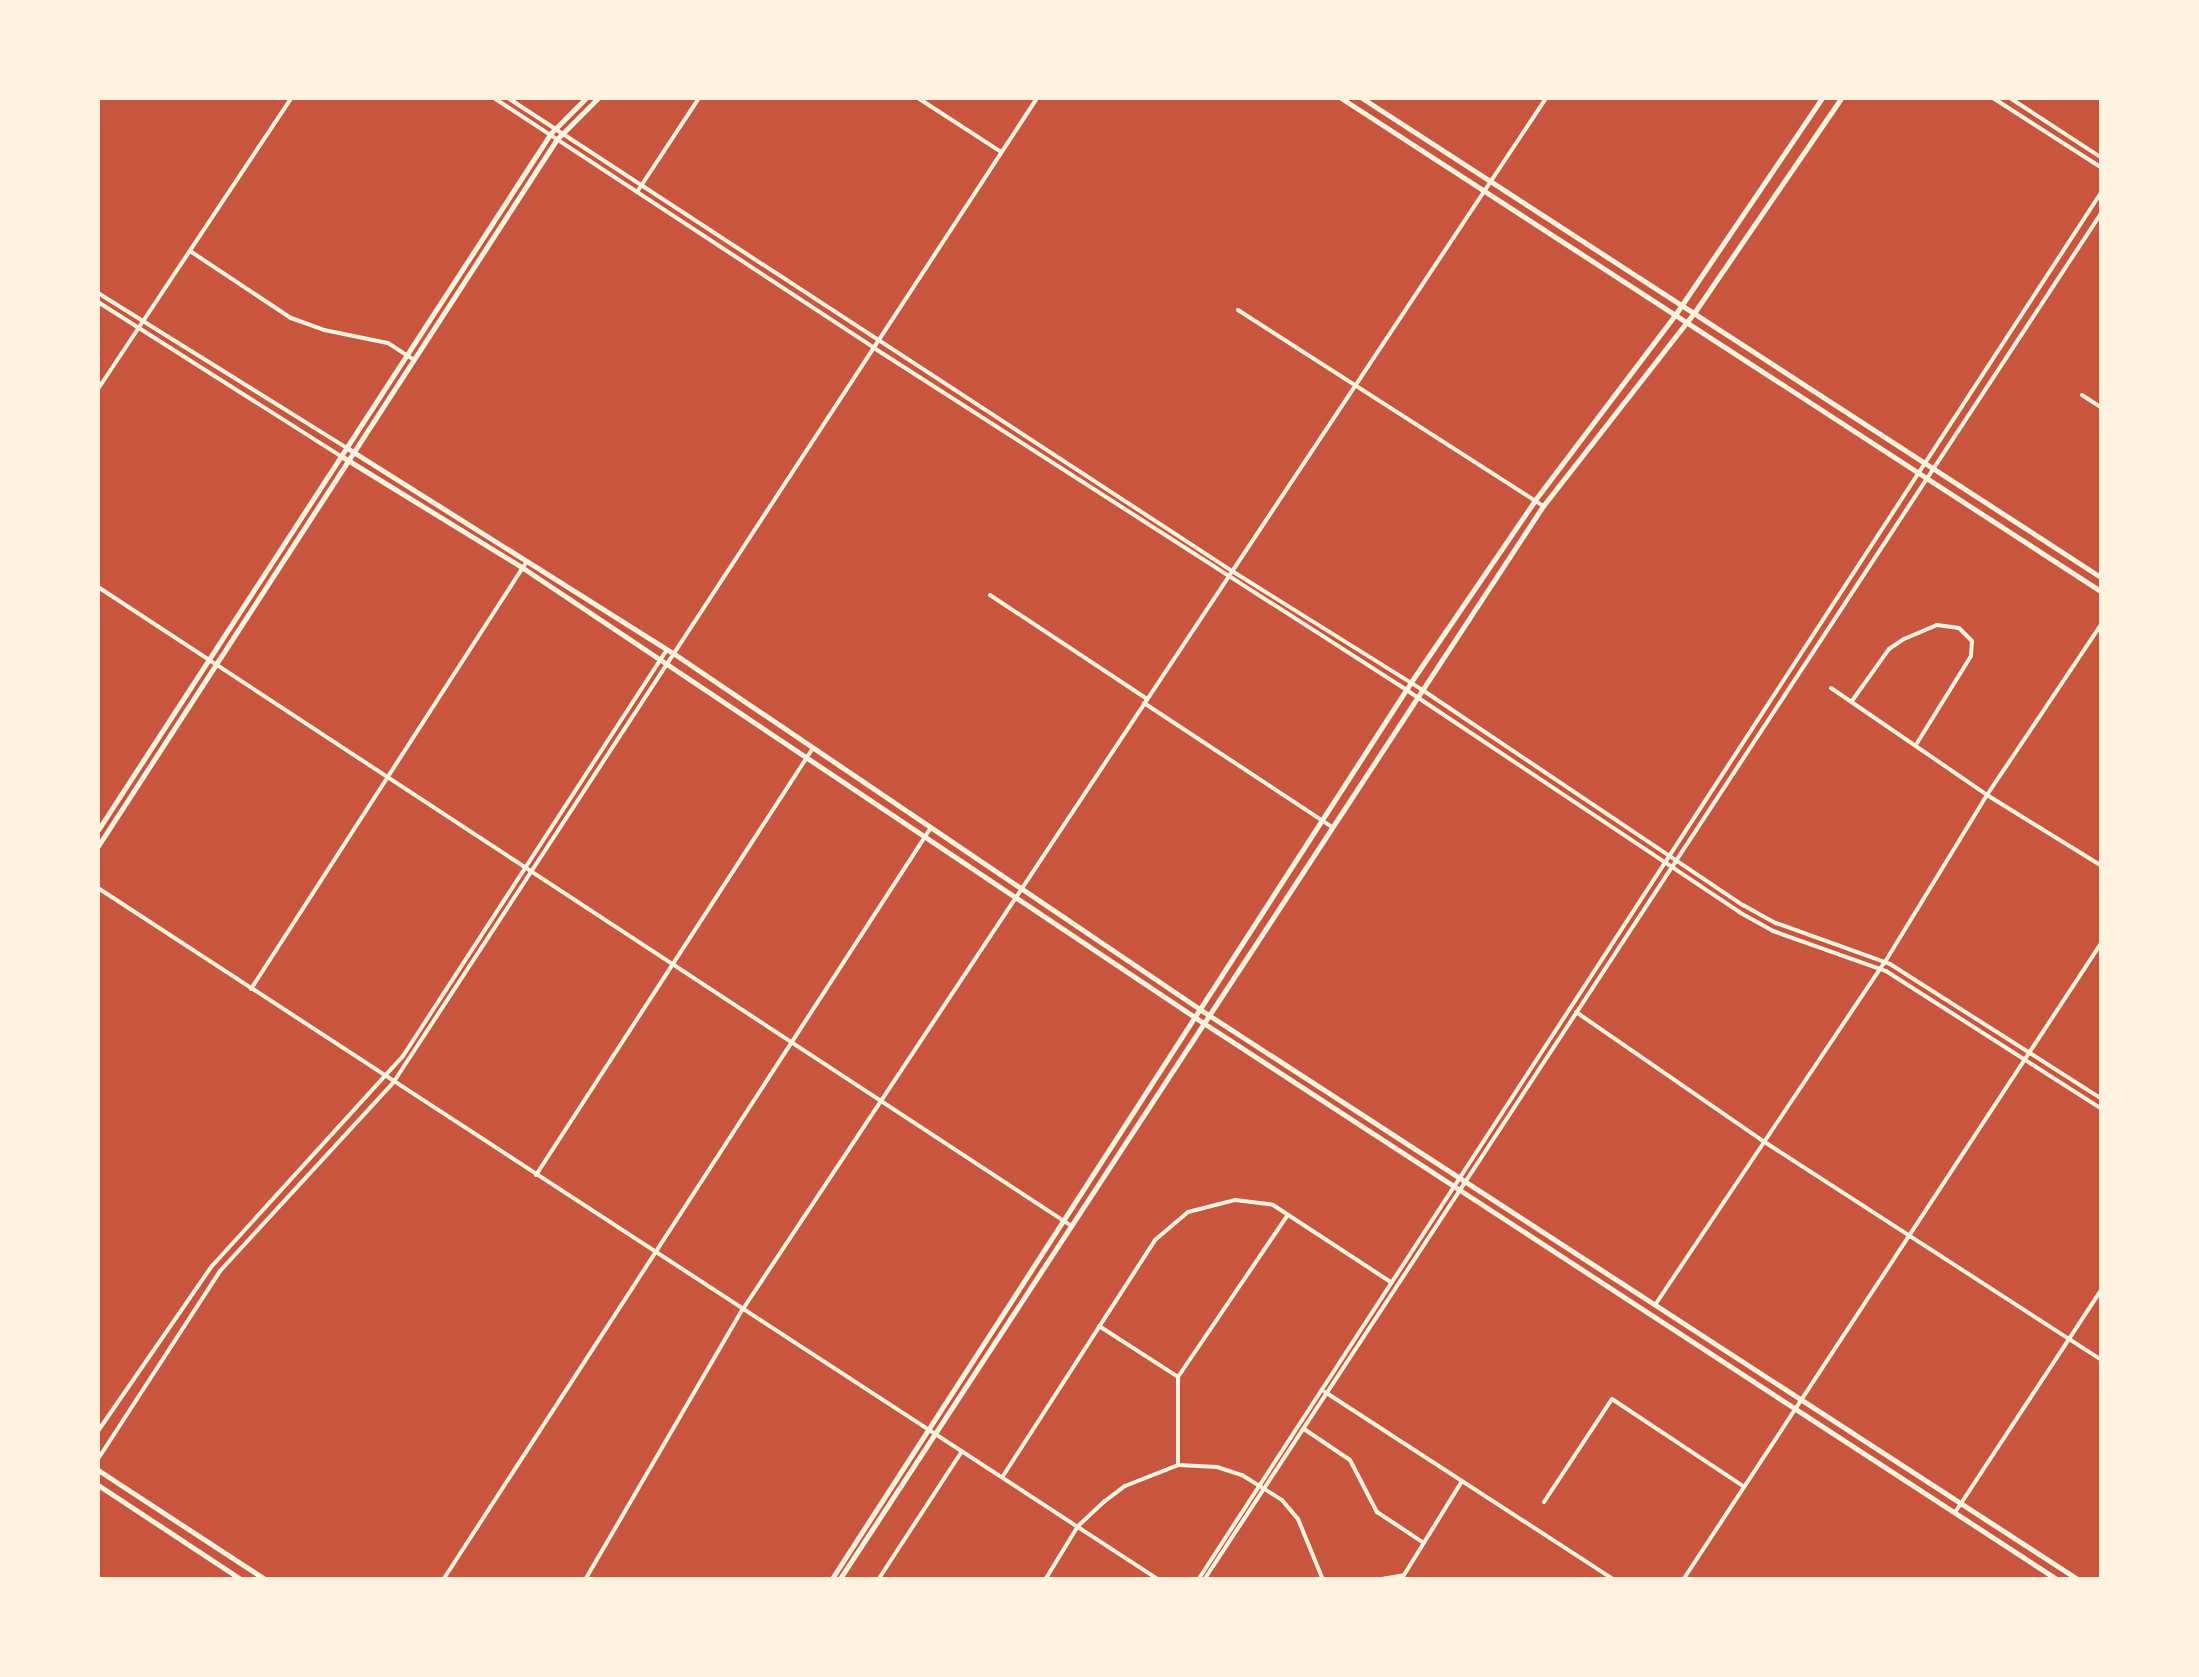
<!DOCTYPE html>
<style>
body{margin:0}
#map{position:relative;width:2199px;height:1677px;overflow:hidden;background:#c8553d;font-family:Helvetica,sans-serif}
div>[style]{position:absolute}
[style*='--x']{left:calc(var(--x)*1px);top:calc(var(--y)*1px);width:calc(var(--w)*1px);rotate:calc(var(--a)*1deg)}
.minor>*{height:4px;margin:-2px;padding:0 2px;transform-origin:2px;border-radius:2px;background:#fff3e0}
.tertiary>*{height:4px;margin:-2px;padding:0 2px;transform-origin:2px;border-radius:2px;background:#fff3e0}
.secondary>*{height:5px;margin:-2.5px;padding:0 2.5px;transform-origin:2.5px;border-radius:2.5px;background:#fff3e0}
.primary>*{height:5px;margin:-2.5px;padding:0 2.5px;transform-origin:2.5px;border-radius:2.5px;background:#fff3e0}
span{translate:-50% -50%;white-space:nowrap;text-align:center;line-height:1.15;-webkit-text-stroke:10px #fff3e0;paint-order:stroke}
.frame{position:absolute;inset:0;border:100px solid #fff3e0;pointer-events:none}
</style>
<div id="map">
<div class="minor">
<div style="--x:637;--y:192;--w:113;--a:-56.6"></div>
<div style="--x:190;--y:251;--w:121;--a:33.6"></div>
<div style="--x:291;--y:318;--w:35;--a:20"></div>
<div style="--x:324;--y:330;--w:65;--a:11.5"></div>
<div style="--x:388;--y:343;--w:31;--a:33"></div>
<div style="--x:1238;--y:310;--w:363;--a:32.7"></div>
<div style="--x:2082;--y:395;--w:24;--a:33"></div>
<div style="--x:990;--y:595;--w:188;--a:33.5"></div>
<div style="--x:1852;--y:701;--w:64;--a:-54.6"></div>
<div style="--x:1889;--y:649;--w:18;--a:-34"></div>
<div style="--x:1904;--y:639;--w:36;--a:-23"></div>
<div style="--x:1937;--y:625;--w:22;--a:8"></div>
<div style="--x:1959;--y:628;--w:18;--a:45"></div>
<div style="--x:1972;--y:641;--w:15;--a:94"></div>
<div style="--x:1971;--y:656;--w:102;--a:121.8"></div>
<div style="--x:1099;--y:1326;--w:94;--a:32.8"></div>
<div style="--x:1304;--y:1429;--w:55;--a:34"></div>
<div style="--x:1350;--y:1460;--w:59;--a:62.6"></div>
<div style="--x:1377;--y:1512;--w:56;--a:33.4"></div>
<div style="--x:1178;--y:1465;--w:39;--a:3"></div>
<div style="--x:1217;--y:1467;--w:26;--a:18"></div>
<div style="--x:1242;--y:1475;--w:47;--a:32"></div>
<div style="--x:1282;--y:1500;--w:25;--a:50"></div>
<div style="--x:1298;--y:1519;--w:66;--a:67.7"></div>
<div style="--x:1003;--y:1476;--w:281;--a:-57.2"></div>
<div style="--x:1155;--y:1240;--w:43;--a:-40.3"></div>
<div style="--x:1188;--y:1212;--w:49;--a:-14.3"></div>
<div style="--x:1235;--y:1200;--w:38;--a:7"></div>
<div style="--x:1273;--y:1205;--w:142;--a:33.2"></div>
<div style="--x:1544;--y:1502;--w:123;--a:-56.6"></div>
<div style="--x:1612;--y:1399;--w:157;--a:33.6"></div>
<div style="--x:878;--y:1580;--w:154;--a:-56.9"></div>
<div style="--x:1045;--y:1580;--w:63;--a:-58.6"></div>
<div style="--x:1078;--y:1526;--w:37;--a:-43"></div>
<div style="--x:1105;--y:1501;--w:25;--a:-37"></div>
<div style="--x:1125;--y:1486;--w:57;--a:-21.6"></div>
<div style="--x:1178;--y:1465;--w:88;--a:-90"></div>
<div style="--x:1178;--y:1377;--w:194;--a:-55.9"></div>
<div style="--x:1376;--y:1580;--w:28;--a:-10"></div>
<div style="--x:1404;--y:1575;--w:110;--a:-58.3"></div>
<div style="--x:1863;--y:1580;--w:1;--a:-45"></div>
</div>
<div class="tertiary">
<div style="--x:494;--y:98;--w:455;--a:33.3"></div>
<div style="--x:874;--y:348;--w:624;--a:32.7"></div>
<div style="--x:1399;--y:685;--w:409;--a:33.7"></div>
<div style="--x:1739;--y:912;--w:39;--a:29"></div>
<div style="--x:1773;--y:931;--w:120;--a:19.5"></div>
<div style="--x:1886;--y:971;--w:256;--a:32.6"></div>
<div style="--x:508;--y:98;--w:865;--a:33.16"></div>
<div style="--x:1232;--y:571;--w:223;--a:32"></div>
<div style="--x:1421;--y:689;--w:388;--a:33.9"></div>
<div style="--x:1743;--y:905;--w:38;--a:29"></div>
<div style="--x:1776;--y:923;--w:121;--a:19.8"></div>
<div style="--x:1890;--y:964;--w:251;--a:32.5"></div>
<div style="--x:918;--y:98;--w:99;--a:33"></div>
<div style="--x:1993;--y:98;--w:130;--a:32.7"></div>
<div style="--x:2010;--y:98;--w:110;--a:33.1"></div>
<div style="--x:98;--y:293;--w:293;--a:31.9"></div>
<div style="--x:98;--y:302;--w:288;--a:32.4"></div>
<div style="--x:98;--y:389;--w:349;--a:-56.4"></div>
<div style="--x:98;--y:587;--w:1163;--a:33.28"></div>
<div style="--x:1831;--y:688;--w:189;--a:34.4"></div>
<div style="--x:1987;--y:795;--w:135;--a:31.7"></div>
<div style="--x:1144;--y:703;--w:225;--a:33.4"></div>
<div style="--x:98;--y:888;--w:1267;--a:33.11"></div>
<div style="--x:251;--y:989;--w:509;--a:-57.18"></div>
<div style="--x:1576;--y:1012;--w:227;--a:34.6"></div>
<div style="--x:1763;--y:1141;--w:404;--a:32.9"></div>
<div style="--x:536;--y:1175;--w:509;--a:-57.03"></div>
<div style="--x:1655;--y:1305;--w:413;--a:-56.2"></div>
<div style="--x:1885;--y:962;--w:196;--a:-58.6"></div>
<div style="--x:1987;--y:795;--w:207;--a:-56.2"></div>
<div style="--x:1325;--y:1392;--w:345;--a:33"></div>
<div style="--x:98;--y:1431;--w:201;--a:-55.4"></div>
<div style="--x:212;--y:1266;--w:284;--a:-47.7"></div>
<div style="--x:403;--y:1056;--w:484;--a:-57"></div>
<div style="--x:98;--y:1459;--w:224;--a:-57"></div>
<div style="--x:220;--y:1271;--w:255;--a:-47.4"></div>
<div style="--x:393;--y:1083;--w:1177;--a:-56.82"></div>
<div style="--x:1956;--y:1511;--w:266;--a:-56.7"></div>
<div style="--x:443;--y:1580;--w:895;--a:-57.04"></div>
<div style="--x:585;--y:1580;--w:314;--a:-59.8"></div>
<div style="--x:743;--y:1309;--w:1453;--a:-56.45"></div>
<div style="--x:1198;--y:1580;--w:1657;--a:-56.94"></div>
<div style="--x:1204;--y:1580;--w:1636;--a:-56.72"></div>
<div style="--x:1683;--y:1580;--w:763;--a:-56.71"></div>
</div>
<div class="secondary">
<div style="--x:347;--y:448;--w:385;--a:32.2"></div>
<div style="--x:673;--y:653;--w:645;--a:34.06"></div>
<div style="--x:1207;--y:1014;--w:1040;--a:32.99"></div>
<div style="--x:341;--y:456;--w:214;--a:31.6"></div>
<div style="--x:523;--y:568;--w:817;--a:33.77"></div>
<div style="--x:1202;--y:1022;--w:1022;--a:33.1"></div>
<div style="--x:98;--y:830;--w:831;--a:-56.98"></div>
<div style="--x:551;--y:133;--w:49;--a:-45"></div>
<div style="--x:98;--y:846;--w:843;--a:-57.01"></div>
<div style="--x:557;--y:139;--w:58;--a:-45"></div>
</div>
<div class="primary">
<div style="--x:1341;--y:98;--w:907;--a:32.99"></div>
<div style="--x:1362;--y:98;--w:882;--a:32.97"></div>
<div style="--x:98;--y:1470;--w:201;--a:33.2"></div>
<div style="--x:98;--y:1485;--w:173;--a:33.4"></div>
<div style="--x:831;--y:1580;--w:1069;--a:-57.14"></div>
<div style="--x:1411;--y:682;--w:220;--a:-55.7"></div>
<div style="--x:1535;--y:500;--w:232;--a:-52.9"></div>
<div style="--x:1675;--y:315;--w:262;--a:-55.9"></div>
<div style="--x:839;--y:1580;--w:1284;--a:-56.76"></div>
<div style="--x:1543;--y:506;--w:245;--a:-52"></div>
<div style="--x:1694;--y:313;--w:260;--a:-55.6"></div>
</div>
<div class="frame"></div>
</div>
